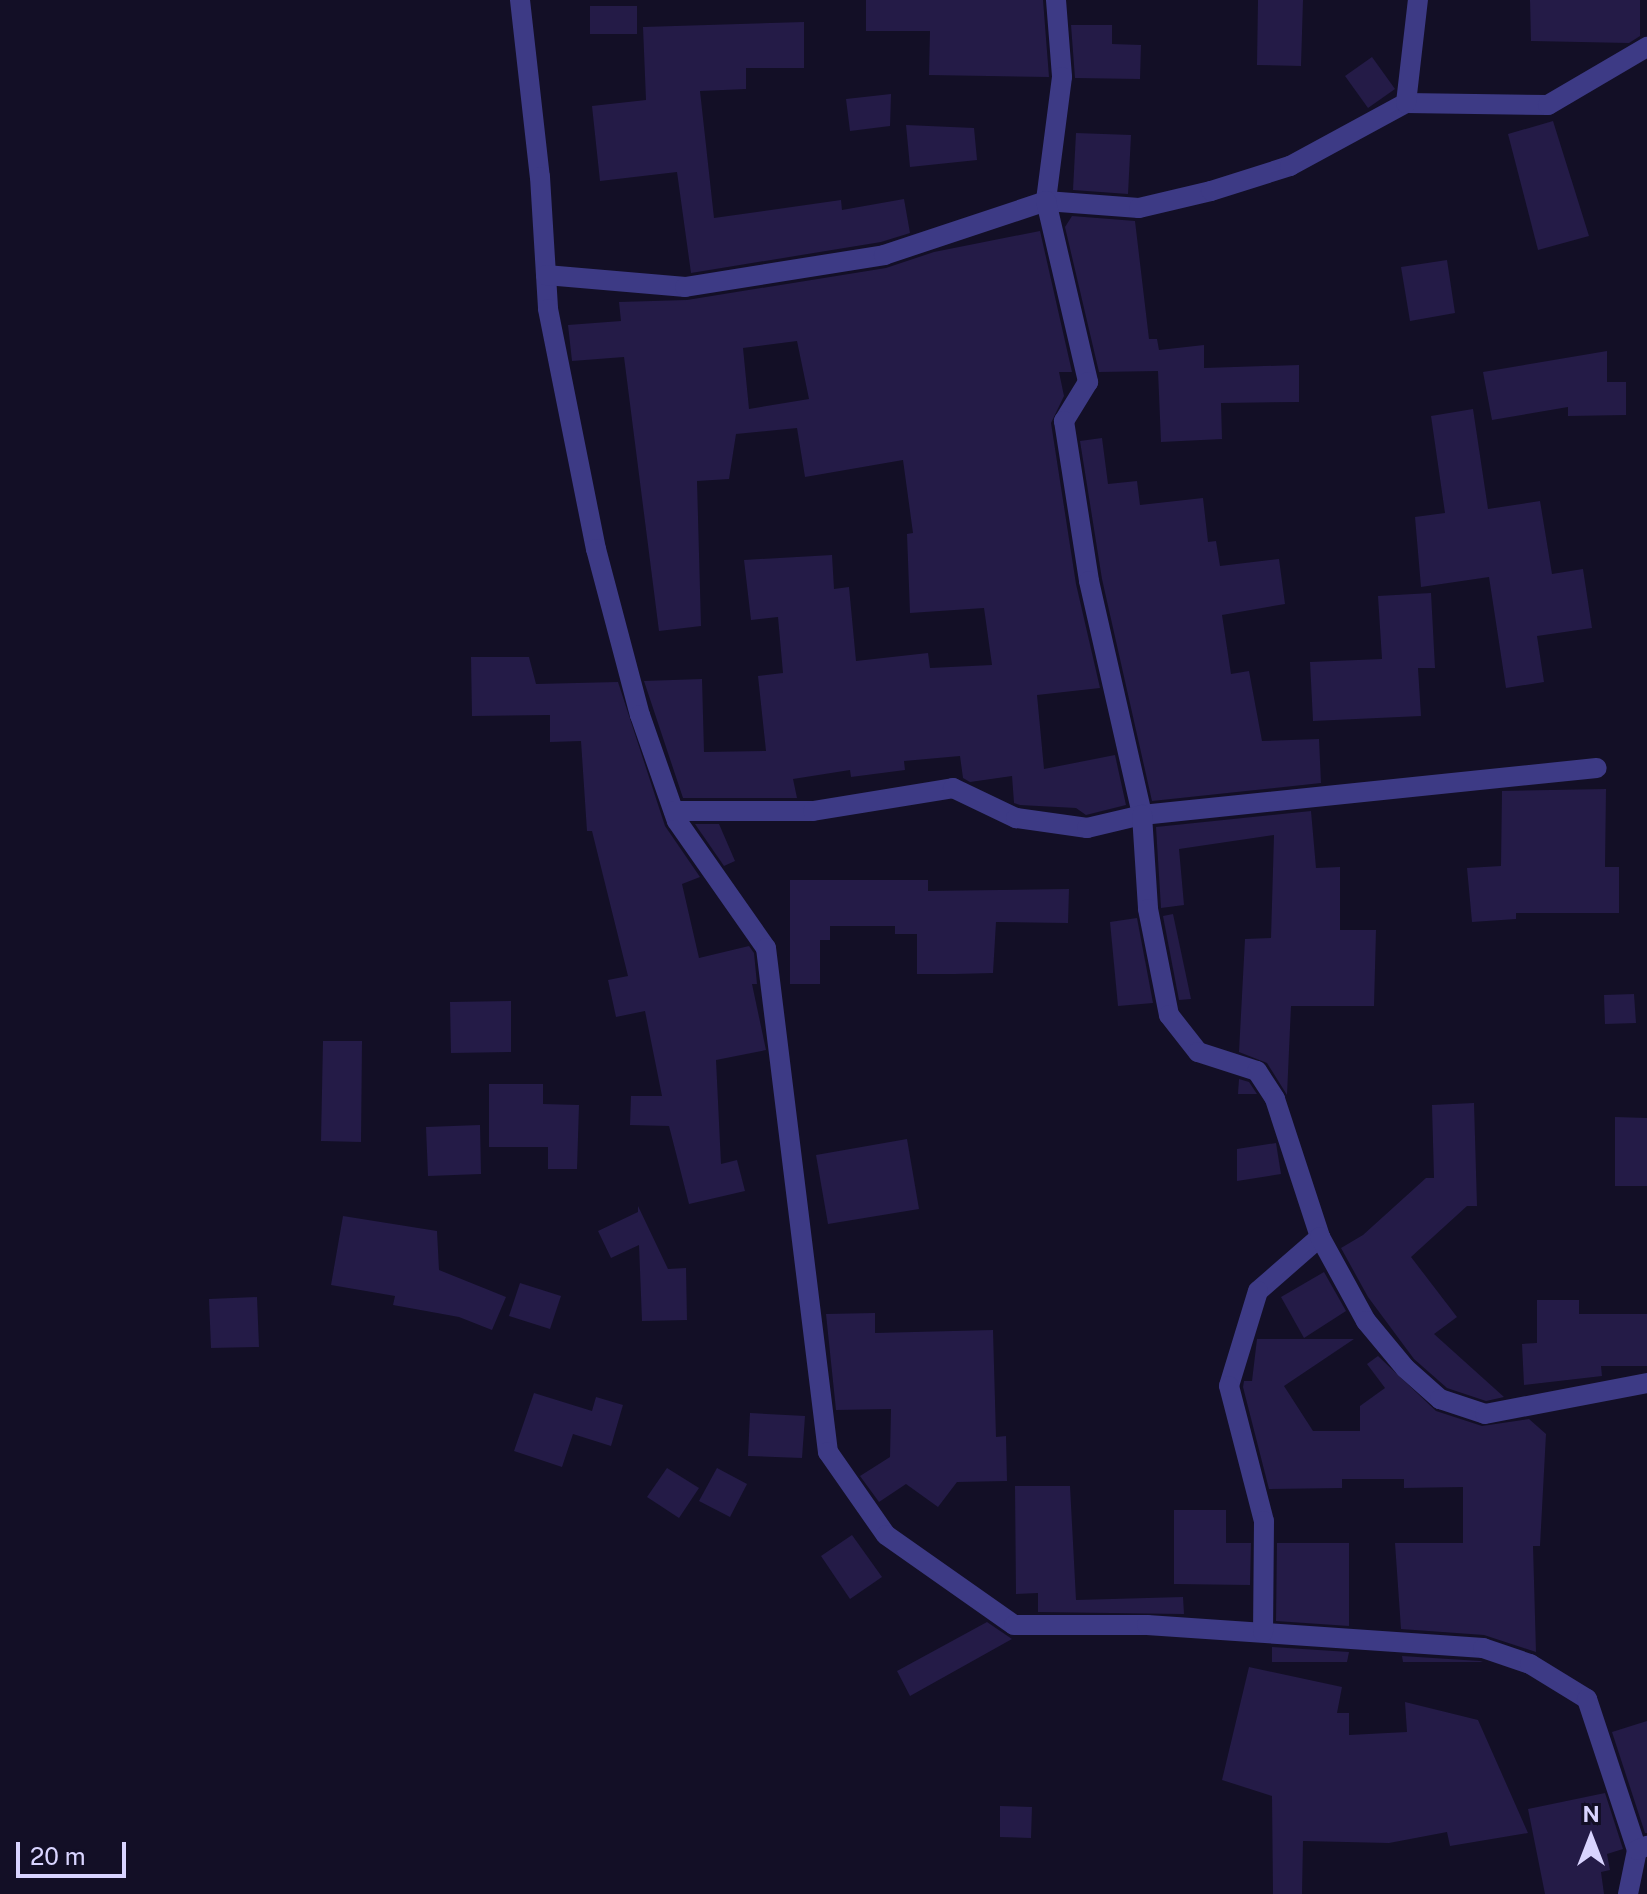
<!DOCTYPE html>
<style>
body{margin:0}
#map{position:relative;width:1647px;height:1894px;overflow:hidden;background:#130f26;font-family:"Public Sans",sans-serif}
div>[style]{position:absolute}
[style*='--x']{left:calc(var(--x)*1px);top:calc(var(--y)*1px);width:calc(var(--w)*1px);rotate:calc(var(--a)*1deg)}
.building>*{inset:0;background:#241b47}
.minor>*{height:20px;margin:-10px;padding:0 10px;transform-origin:10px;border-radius:10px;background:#3d3a85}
span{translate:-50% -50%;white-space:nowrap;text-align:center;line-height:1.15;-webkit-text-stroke:6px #130f26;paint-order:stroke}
.north{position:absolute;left:1551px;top:1798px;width:80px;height:80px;-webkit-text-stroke:6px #130f26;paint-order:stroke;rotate:0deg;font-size:22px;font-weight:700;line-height:32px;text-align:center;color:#d9d4ff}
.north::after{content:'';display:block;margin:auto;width:28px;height:36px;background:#d9d4ff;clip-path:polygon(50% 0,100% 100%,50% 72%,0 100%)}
.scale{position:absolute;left:16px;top:1842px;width:110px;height:36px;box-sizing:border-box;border:4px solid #d9d4ff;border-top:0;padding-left:10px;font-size:24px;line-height:28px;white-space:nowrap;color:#d9d4ff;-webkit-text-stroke:6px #130f26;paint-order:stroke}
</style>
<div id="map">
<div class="building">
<div style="clip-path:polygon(866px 0,1043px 0,1049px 77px,929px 75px,930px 31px,866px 31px)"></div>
<div style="clip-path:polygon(1258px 0,1303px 0,1301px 66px,1257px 65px)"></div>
<div style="clip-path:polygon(1530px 0,1640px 0,1640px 36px,1629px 43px,1531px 41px)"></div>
<div style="clip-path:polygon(590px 6px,637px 6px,637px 34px,590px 34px)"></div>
<div style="clip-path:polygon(804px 22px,804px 68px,746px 68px,746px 89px,700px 91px,714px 218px,841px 200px,842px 210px,904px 199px,910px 233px,881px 242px,691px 273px,677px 172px,600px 181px,592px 106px,646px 100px,643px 27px)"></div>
<div style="clip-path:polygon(1071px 25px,1112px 25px,1112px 44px,1141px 45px,1140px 79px,1075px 78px)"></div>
<div style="clip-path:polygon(1372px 57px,1395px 89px,1368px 108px,1345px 76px)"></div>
<div style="clip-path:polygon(891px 94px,890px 126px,850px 131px,846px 99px)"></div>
<div style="clip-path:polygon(1553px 121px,1589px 236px,1538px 250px,1508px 134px)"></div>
<div style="clip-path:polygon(906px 125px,974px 128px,977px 160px,910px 167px)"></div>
<div style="clip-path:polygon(1076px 133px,1131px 135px,1128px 194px,1073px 190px)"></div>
<div style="clip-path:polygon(1072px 216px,1135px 221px,1149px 339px,1157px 339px,1159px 350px,1204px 345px,1204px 368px,1299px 365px,1299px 402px,1221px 403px,1222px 439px,1161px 442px,1158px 371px,1099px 372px,1065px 227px)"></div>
<div style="clip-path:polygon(evenodd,1040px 231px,1072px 372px,1059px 372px,1064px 396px,1051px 423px,1076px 584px,1100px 688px,1037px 695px,1044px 769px,1115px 755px,1126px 805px,1086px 815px,1076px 808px,1020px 805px,1014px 803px,1012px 776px,970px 782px,963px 778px,960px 756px,904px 761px,905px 770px,851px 777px,850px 770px,793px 779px,797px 798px,683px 798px,644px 681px,702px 679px,704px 752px,766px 751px,758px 676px,783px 673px,778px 617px,751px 620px,744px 560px,832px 555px,834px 589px,849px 587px,856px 661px,928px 653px,930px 668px,992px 665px,984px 608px,910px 613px,907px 534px,913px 533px,903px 460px,805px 477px,797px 428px,736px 434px,729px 479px,697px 481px,701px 626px,659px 631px,624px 357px,572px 361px,568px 325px,621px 321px,619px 302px,687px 300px,886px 268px,934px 252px,1040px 231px,797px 341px,809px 399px,749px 409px,743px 348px,797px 341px)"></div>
<div style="clip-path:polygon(1447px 260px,1455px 313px,1410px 321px,1401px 267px)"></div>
<div style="clip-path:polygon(1607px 351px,1607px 382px,1626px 382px,1626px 415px,1568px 416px,1568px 407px,1492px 420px,1483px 372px)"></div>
<div style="clip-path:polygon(1473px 409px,1488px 509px,1540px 501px,1552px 574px,1583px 569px,1592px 628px,1537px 636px,1544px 682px,1506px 688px,1489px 577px,1421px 587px,1415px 517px,1445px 513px,1431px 416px)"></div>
<div style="clip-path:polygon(1102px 438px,1108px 484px,1137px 481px,1140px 505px,1203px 498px,1208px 542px,1216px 541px,1220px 566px,1279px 559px,1285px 604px,1222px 615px,1231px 674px,1249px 671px,1262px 741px,1319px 739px,1321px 783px,1152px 801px,1102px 579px,1080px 441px)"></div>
<div style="clip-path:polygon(1431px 593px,1435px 668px,1418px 668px,1421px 716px,1313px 721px,1310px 662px,1382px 659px,1378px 596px)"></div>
<div style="clip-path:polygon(471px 657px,529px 657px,536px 684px,618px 682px,665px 826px,700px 877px,682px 884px,699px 958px,749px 946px,754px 953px,757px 984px,752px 984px,766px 1050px,716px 1060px,721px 1164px,737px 1160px,745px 1191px,689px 1204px,669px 1126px,630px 1125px,631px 1096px,662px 1096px,645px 1011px,616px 1017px,608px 980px,628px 976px,592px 831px,587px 831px,581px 741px,550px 742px,550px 715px,472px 716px)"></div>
<div style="clip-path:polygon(1606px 789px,1605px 867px,1619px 867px,1619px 913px,1516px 913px,1516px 919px,1472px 922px,1467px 868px,1501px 866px,1502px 791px)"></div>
<div style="clip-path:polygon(1311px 811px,1316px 868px,1340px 867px,1340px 930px,1376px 930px,1374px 1006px,1291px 1006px,1287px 1095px,1267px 1063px,1239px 1052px,1245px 939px,1271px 938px,1274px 835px,1179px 849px,1184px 905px,1161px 908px,1156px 827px)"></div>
<div style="clip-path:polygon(695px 824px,719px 824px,735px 861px,724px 866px)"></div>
<div style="clip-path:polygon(790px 880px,928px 880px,928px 891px,1069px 889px,1068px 923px,996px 922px,993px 973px,955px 974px,917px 974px,917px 934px,895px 934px,895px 926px,830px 926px,830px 940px,820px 940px,820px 984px,790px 984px)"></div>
<div style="clip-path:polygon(1173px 914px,1191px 999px,1179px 1000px,1163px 916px)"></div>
<div style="clip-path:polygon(1137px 918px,1153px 1003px,1118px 1006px,1110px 922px)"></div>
<div style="clip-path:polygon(1634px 994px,1636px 1023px,1605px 1024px,1604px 995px)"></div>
<div style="clip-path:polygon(511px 1001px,511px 1052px,451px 1053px,450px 1002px)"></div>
<div style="clip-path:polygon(323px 1041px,362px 1041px,361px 1142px,321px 1141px)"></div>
<div style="clip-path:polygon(1239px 1079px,1249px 1082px,1257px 1094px,1238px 1094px)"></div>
<div style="clip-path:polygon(489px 1084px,543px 1084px,543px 1104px,579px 1105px,577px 1169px,548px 1169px,548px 1147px,489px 1147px)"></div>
<div style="clip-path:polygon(1474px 1103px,1477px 1206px,1467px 1206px,1411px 1257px,1457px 1317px,1434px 1334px,1504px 1397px,1486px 1401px,1447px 1388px,1414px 1359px,1368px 1297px,1341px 1248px,1363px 1235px,1426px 1178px,1434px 1178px,1432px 1105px)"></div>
<div style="clip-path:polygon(1615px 1117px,1647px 1118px,1647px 1186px,1615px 1186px)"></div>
<div style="clip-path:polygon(480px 1125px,481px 1174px,428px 1176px,426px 1127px)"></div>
<div style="clip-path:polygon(907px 1139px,919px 1209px,828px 1224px,816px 1155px)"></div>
<div style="clip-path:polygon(1276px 1143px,1281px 1174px,1237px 1181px,1237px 1149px)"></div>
<div style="clip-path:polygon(638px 1206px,668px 1269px,686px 1268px,687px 1320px,642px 1321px,639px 1245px,611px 1258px,598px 1231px,638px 1212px)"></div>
<div style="clip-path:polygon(343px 1216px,437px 1231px,439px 1270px,506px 1297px,492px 1330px,459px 1317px,393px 1305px,395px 1296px,331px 1285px)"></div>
<div style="clip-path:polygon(1324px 1272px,1346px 1311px,1304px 1338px,1281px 1297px)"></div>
<div style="clip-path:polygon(520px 1283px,561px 1296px,550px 1329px,509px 1316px)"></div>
<div style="clip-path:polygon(257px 1297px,259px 1347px,211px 1348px,209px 1299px)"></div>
<div style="clip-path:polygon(1537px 1300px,1579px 1300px,1579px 1314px,1647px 1314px,1647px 1366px,1601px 1366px,1602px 1376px,1524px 1385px,1522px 1344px,1537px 1343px)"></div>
<div style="clip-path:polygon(875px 1313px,875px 1333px,993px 1330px,996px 1437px,1006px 1436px,1007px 1481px,957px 1482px,938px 1507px,906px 1484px,879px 1502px,860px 1476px,890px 1457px,891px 1409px,836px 1410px,826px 1314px)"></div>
<div style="clip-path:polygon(1257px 1339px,1354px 1339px,1284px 1386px,1313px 1431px,1360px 1431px,1360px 1406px,1385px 1388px,1367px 1364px,1378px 1356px,1436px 1411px,1482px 1426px,1529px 1419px,1546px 1434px,1540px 1546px,1533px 1546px,1536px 1652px,1484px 1635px,1401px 1629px,1395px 1543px,1463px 1543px,1463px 1487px,1404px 1488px,1404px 1479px,1342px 1479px,1342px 1488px,1269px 1489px,1243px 1387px,1244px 1381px,1252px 1381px)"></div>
<div style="clip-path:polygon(534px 1393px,592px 1411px,596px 1397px,623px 1405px,611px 1446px,573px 1434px,562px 1467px,514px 1451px)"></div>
<div style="clip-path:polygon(750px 1413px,805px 1416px,802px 1458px,748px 1456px)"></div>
<div style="clip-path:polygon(667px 1468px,699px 1488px,679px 1518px,647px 1497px)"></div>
<div style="clip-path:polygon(717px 1468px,747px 1484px,730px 1517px,699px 1501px)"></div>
<div style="clip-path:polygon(1015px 1486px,1070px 1486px,1076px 1600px,1183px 1597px,1184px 1614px,1038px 1612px,1038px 1593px,1016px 1594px)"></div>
<div style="clip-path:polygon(1174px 1510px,1226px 1510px,1226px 1543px,1251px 1543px,1250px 1585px,1174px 1584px)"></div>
<div style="clip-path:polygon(852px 1535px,882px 1577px,850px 1599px,821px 1556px)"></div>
<div style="clip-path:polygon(1277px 1543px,1349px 1543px,1349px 1626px,1276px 1621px)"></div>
<div style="clip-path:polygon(987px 1622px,1012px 1639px,910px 1696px,897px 1671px)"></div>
<div style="clip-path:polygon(1272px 1647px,1349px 1652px,1347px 1662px,1272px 1662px)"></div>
<div style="clip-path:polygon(1402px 1656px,1480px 1661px,1483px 1662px,1403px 1662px)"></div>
<div style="clip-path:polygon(1249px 1667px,1342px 1687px,1337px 1713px,1349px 1713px,1349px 1735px,1407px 1732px,1405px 1702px,1478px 1720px,1528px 1833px,1450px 1846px,1447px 1832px,1389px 1843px,1303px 1841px,1302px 1894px,1273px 1894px,1272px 1796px,1222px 1780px)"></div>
<div style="clip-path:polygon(1647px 1721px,1647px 1833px,1645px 1833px,1612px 1732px)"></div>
<div style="clip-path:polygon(1605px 1793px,1623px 1849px,1607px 1854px,1610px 1870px,1601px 1872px,1604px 1894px,1545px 1894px,1528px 1809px)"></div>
<div style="clip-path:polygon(1000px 1806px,1032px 1807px,1031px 1838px,1000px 1837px)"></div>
</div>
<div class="minor">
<div style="--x:520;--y:0;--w:178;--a:83.6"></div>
<div style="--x:540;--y:177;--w:132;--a:86.5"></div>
<div style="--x:548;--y:309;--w:245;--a:78.7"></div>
<div style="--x:596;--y:549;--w:172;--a:75.2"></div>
<div style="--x:640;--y:715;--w:112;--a:70.8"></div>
<div style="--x:677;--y:821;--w:155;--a:55"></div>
<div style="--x:766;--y:948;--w:508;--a:82.99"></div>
<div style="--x:828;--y:1452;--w:101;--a:55.1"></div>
<div style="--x:886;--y:1535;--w:156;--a:35.1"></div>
<div style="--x:1014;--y:1625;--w:133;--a:0"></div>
<div style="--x:1147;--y:1625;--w:337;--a:3.9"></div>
<div style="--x:1483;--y:1648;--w:50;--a:18.8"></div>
<div style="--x:1530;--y:1664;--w:67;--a:31.6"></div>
<div style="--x:1587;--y:1699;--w:159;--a:71.7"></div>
<div style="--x:1056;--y:0;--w:77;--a:85.5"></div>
<div style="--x:1062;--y:77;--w:125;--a:97.4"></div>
<div style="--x:1046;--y:201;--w:93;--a:4.3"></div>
<div style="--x:1139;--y:208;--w:74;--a:-13.3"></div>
<div style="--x:1211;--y:191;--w:83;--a:-17.6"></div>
<div style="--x:1290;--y:166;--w:132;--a:-28.5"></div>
<div style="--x:1406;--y:103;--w:142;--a:0.8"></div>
<div style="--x:1548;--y:105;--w:115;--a:-30.4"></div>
<div style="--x:1406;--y:103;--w:104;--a:-83.4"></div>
<div style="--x:546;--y:275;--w:140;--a:4.9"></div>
<div style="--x:685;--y:287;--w:202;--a:-9.1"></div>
<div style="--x:884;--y:255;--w:171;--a:-18.4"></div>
<div style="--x:1046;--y:201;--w:186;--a:76.9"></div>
<div style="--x:1088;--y:382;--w:46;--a:121.6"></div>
<div style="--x:1064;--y:421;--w:162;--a:81.1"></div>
<div style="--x:1089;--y:581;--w:240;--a:77.2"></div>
<div style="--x:1142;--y:815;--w:457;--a:-5.9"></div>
<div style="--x:674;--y:811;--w:139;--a:0"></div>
<div style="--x:813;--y:811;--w:142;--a:-9.3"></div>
<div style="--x:953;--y:788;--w:70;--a:25.5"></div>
<div style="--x:1016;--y:818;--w:72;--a:8"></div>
<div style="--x:1087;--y:828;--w:57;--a:-13.3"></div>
<div style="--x:1142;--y:815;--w:94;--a:86.3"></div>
<div style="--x:1148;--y:909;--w:108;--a:78.8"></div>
<div style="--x:1169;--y:1015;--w:47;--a:51.9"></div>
<div style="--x:1198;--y:1052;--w:62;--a:17.9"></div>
<div style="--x:1257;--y:1071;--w:33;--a:57"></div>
<div style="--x:1275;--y:1099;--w:145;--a:71.9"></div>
<div style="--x:1320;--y:1237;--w:82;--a:138.9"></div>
<div style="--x:1258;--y:1291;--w:99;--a:107"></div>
<div style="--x:1229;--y:1386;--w:139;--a:75.5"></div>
<div style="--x:1264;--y:1521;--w:111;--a:90.5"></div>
<div style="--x:1320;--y:1237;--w:96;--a:61.3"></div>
<div style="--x:1366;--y:1321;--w:61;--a:50.3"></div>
<div style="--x:1405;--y:1368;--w:47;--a:41.5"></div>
<div style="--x:1440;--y:1399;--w:47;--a:18.4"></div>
<div style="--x:1485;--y:1414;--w:165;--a:-10.8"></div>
<div style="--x:1628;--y:1894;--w:45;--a:-78.4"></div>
<div style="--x:1637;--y:1850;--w:11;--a:-22"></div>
</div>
<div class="north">N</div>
<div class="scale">20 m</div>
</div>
